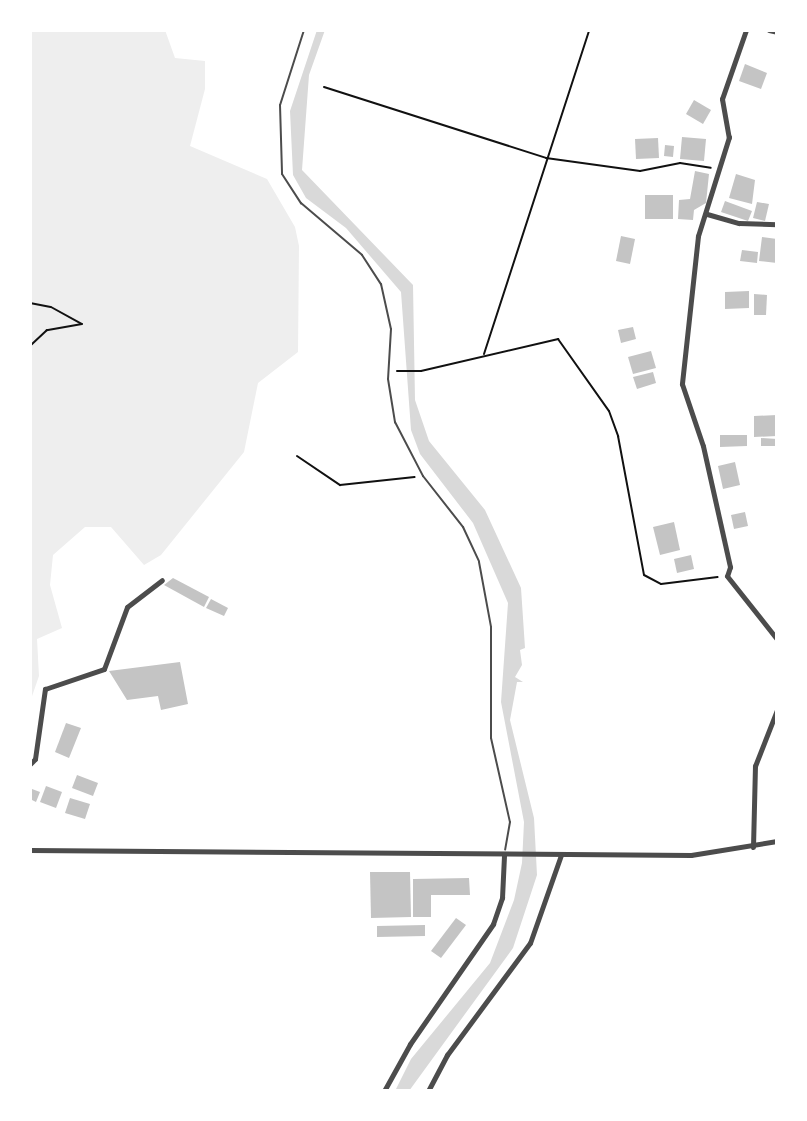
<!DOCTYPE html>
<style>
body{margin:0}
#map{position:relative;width:807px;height:1121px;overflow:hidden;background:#fff;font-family:Arial,sans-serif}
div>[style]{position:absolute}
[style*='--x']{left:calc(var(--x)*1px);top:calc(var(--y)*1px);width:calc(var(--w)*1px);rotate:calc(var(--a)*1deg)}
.green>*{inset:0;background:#eee}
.water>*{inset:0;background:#d9d9d9}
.building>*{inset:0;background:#c4c4c4}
.path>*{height:2px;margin:-1px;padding:0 1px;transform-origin:1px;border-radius:1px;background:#111}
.service>*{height:2px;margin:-1px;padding:0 1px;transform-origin:1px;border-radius:1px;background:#4c4c4c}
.minor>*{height:5px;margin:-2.5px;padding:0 2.5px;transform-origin:2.5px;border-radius:2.5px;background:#4c4c4c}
span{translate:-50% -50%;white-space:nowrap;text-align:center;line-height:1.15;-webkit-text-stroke:6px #fff;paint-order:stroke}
.frame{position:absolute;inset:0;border:32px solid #fff;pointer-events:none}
</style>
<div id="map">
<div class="green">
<div style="clip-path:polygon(30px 30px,165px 30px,175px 58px,205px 61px,205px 89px,190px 146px,267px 179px,295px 227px,299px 246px,298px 352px,258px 383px,244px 452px,161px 555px,144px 565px,111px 527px,85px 527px,53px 555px,50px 585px,62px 628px,37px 639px,39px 676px,30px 702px)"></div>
</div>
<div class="water">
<div style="clip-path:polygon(317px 30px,325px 30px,309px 75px,302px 170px,413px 285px,415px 400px,429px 441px,485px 510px,521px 588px,525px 648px,520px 650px,522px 665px,515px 677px,523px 682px,517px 682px,510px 720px,534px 818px,537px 875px,513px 948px,409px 1091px,395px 1091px,411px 1059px,490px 963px,514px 900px,522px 863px,524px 822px,501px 702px,508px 603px,473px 523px,420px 454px,411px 430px,401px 292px,346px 228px,306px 198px,293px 175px,290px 111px)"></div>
</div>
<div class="building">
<div style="clip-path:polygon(745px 64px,767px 73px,761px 89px,739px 81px)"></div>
<div style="clip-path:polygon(694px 100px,711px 110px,703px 124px,686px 114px)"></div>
<div style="clip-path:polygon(682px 137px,706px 139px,704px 161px,680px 159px)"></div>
<div style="clip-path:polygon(658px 138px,659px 158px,636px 159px,635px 139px)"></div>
<div style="clip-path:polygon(665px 145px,674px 146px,673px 157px,664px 156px)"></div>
<div style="clip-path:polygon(695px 171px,709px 174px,706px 203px,694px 210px,693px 220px,678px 219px,679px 200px,690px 199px)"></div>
<div style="clip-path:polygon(736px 174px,755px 180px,752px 204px,729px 198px)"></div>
<div style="clip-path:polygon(645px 195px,673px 195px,673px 219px,645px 219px)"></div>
<div style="clip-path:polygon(725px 201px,752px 211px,748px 221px,721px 212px)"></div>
<div style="clip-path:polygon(757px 202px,769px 204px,765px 221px,753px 218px)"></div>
<div style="clip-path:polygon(621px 236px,635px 239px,630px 264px,616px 261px)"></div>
<div style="clip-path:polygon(762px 237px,777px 239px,777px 263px,759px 261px)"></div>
<div style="clip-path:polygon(742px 250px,758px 252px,757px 263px,740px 261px)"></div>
<div style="clip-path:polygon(749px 291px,749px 308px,725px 309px,725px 292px)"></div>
<div style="clip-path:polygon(754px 294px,767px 295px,766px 315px,754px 315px)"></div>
<div style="clip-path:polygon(633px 327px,636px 339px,621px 343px,618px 330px)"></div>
<div style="clip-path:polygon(651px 351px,656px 368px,633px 374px,628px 357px)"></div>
<div style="clip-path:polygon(653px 372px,656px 383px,637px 389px,633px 377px)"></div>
<div style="clip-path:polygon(777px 415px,777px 436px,754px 437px,754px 416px)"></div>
<div style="clip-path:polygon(720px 435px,747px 435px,747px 446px,720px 447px)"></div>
<div style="clip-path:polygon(761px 438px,777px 439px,777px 446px,761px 446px)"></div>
<div style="clip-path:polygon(735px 462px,740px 485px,723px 489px,718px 466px)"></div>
<div style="clip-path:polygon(745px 512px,748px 526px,734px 529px,731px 515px)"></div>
<div style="clip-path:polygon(674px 522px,680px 550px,660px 555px,653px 527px)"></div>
<div style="clip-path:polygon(691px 555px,694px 569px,677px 573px,674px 559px)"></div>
<div style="clip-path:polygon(173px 578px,209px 597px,204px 607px,164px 585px)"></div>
<div style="clip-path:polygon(211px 599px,228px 608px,224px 616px,206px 608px)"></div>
<div style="clip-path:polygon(180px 662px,188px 704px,161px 710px,158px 696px,127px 700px,109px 671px)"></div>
<div style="clip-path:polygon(66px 723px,81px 728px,69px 758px,55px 752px)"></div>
<div style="clip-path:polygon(77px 775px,98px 783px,93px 796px,72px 788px)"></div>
<div style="clip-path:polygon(46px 786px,62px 792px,56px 808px,40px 802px)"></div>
<div style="clip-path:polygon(32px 789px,40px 792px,36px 802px,30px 799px)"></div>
<div style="clip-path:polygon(70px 798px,90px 804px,85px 819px,65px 813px)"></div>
<div style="clip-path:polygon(370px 872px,410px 872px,411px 917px,371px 918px)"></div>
<div style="clip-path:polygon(469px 878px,470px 895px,431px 895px,431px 917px,413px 917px,413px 879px)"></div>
<div style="clip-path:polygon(456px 918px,466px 925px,441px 958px,431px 951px)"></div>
<div style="clip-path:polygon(425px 925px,425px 936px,377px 937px,377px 926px)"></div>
</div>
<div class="path">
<div style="--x:324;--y:87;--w:233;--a:17.7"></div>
<div style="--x:546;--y:158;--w:95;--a:7.9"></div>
<div style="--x:640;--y:171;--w:41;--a:-11.3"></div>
<div style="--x:680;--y:163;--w:31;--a:9"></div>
<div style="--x:30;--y:303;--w:21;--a:11"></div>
<div style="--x:51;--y:307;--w:35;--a:29"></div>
<div style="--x:82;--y:324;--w:36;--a:170"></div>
<div style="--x:47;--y:330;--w:23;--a:137"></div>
<div style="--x:484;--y:354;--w:341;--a:-72"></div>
<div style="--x:397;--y:371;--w:24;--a:0"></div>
<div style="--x:421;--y:371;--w:141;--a:-13.1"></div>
<div style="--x:558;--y:339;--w:88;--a:54.7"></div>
<div style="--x:609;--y:411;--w:27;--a:70"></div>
<div style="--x:618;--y:436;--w:141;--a:79.4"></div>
<div style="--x:644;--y:575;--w:19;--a:28"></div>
<div style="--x:661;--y:584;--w:57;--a:-7"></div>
<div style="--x:297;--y:456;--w:52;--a:34"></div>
<div style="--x:340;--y:485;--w:75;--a:-6.1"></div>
</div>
<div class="service">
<div style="--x:304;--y:30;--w:79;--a:107.7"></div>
<div style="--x:280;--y:105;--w:69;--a:88.3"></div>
<div style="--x:282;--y:174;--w:35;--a:57"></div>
<div style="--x:301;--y:203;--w:80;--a:40.4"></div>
<div style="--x:362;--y:255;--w:35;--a:57"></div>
<div style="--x:381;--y:284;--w:46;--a:77.5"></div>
<div style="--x:391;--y:329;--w:50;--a:93.4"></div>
<div style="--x:388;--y:379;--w:44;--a:80.8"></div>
<div style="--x:395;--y:422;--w:61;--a:62.6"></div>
<div style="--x:423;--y:476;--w:65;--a:51.9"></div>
<div style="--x:463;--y:527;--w:38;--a:65"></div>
<div style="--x:479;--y:562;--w:66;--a:79.5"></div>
<div style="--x:491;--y:627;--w:111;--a:90"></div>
<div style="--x:491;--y:738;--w:86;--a:77.3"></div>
<div style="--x:510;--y:822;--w:28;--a:100"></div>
</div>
<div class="minor">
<div style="--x:746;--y:30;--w:73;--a:109.2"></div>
<div style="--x:722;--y:99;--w:39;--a:80"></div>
<div style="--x:729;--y:137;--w:104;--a:107.4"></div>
<div style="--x:698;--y:236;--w:149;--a:96.2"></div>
<div style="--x:682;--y:384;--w:65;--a:71.3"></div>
<div style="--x:703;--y:446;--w:124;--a:77.4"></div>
<div style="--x:730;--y:567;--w:9;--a:108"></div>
<div style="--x:727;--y:576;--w:80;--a:51.6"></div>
<div style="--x:769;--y:30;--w:8;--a:14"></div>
<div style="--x:707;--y:214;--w:33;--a:16"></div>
<div style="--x:739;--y:223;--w:38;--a:2"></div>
<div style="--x:30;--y:764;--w:7;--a:-45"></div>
<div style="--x:35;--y:759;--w:71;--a:-81.9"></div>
<div style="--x:45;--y:689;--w:62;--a:-18.7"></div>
<div style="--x:104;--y:669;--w:66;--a:-69.6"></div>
<div style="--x:127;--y:607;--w:44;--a:-37.6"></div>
<div style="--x:753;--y:847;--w:81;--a:-88.6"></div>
<div style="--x:755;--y:766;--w:60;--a:-68.6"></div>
<div style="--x:30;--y:850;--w:661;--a:0.43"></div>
<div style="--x:691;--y:855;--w:87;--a:-9.2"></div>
<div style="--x:384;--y:1091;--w:54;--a:-61"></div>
<div style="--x:410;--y:1044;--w:146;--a:-55.3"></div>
<div style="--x:493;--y:924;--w:28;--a:-71"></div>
<div style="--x:502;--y:898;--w:43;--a:-87.3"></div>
<div style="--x:428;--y:1091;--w:41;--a:-62.2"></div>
<div style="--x:447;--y:1055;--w:139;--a:-53.5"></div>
<div style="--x:530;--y:943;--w:93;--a:-70.6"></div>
</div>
<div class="frame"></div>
</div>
